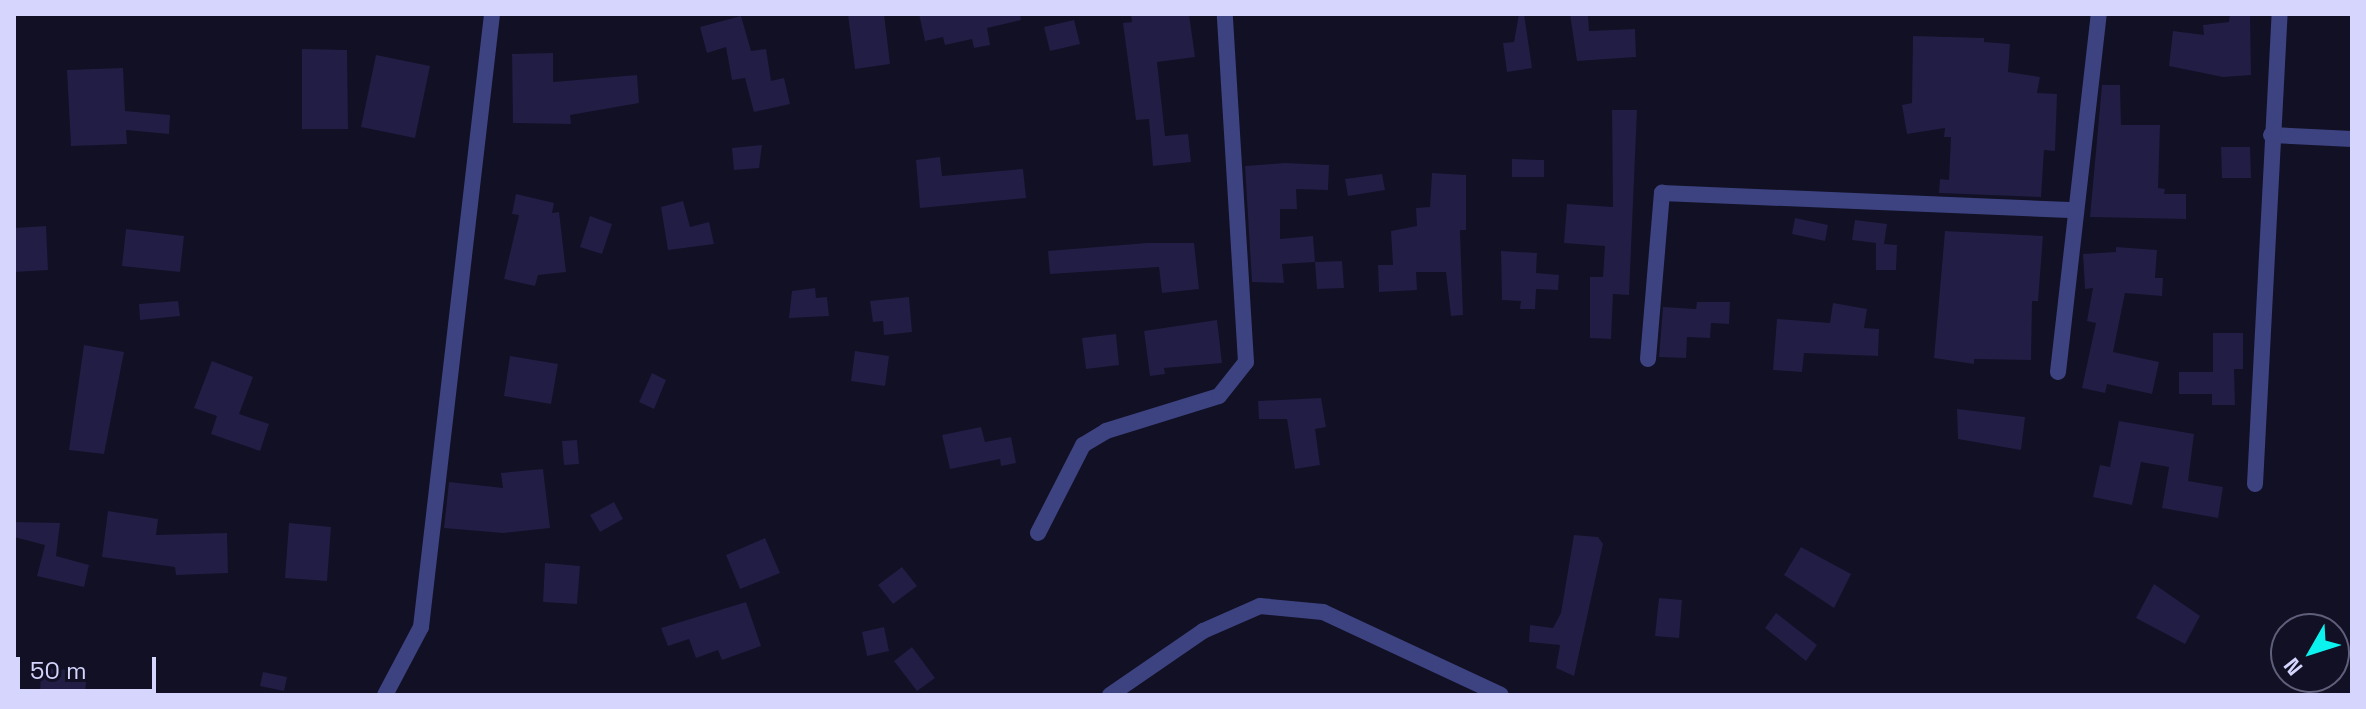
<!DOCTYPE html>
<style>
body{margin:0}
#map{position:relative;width:2366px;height:709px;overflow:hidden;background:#111024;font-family:"Space Grotesk",sans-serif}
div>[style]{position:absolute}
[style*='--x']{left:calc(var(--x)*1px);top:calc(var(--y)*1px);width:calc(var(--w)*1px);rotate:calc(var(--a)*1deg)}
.building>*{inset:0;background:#211d44}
.street>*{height:16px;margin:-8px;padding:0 8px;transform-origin:8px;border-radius:8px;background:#3d4281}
span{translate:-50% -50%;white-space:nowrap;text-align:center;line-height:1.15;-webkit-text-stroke:8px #111024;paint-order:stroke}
.frame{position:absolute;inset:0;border:16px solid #d6d5fd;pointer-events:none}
.north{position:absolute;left:2270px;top:613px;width:80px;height:80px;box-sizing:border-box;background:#111024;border:2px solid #605f7b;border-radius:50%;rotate:231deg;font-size:22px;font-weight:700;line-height:32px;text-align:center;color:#d6d5fd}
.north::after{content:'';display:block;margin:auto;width:28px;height:36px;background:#0cf2ef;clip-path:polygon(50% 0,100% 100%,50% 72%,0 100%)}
.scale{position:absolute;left:16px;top:657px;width:140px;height:36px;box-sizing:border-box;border:4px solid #d6d5fd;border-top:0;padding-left:10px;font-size:24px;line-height:28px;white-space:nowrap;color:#d6d5fd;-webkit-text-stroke:6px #111024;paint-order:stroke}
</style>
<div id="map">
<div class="building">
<div style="clip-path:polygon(848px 14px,884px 14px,890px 64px,855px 69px)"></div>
<div style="clip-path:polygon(919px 14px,1020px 14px,1021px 20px,987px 28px,990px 45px,974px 48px,972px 39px,945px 45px,943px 37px,925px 41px)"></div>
<div style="clip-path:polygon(1131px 14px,1189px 14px,1195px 57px,1157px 62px,1165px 136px,1188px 134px,1191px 162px,1153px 166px,1149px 119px,1136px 120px,1123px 23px,1132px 22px)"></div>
<div style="clip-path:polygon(1519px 14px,1524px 14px,1532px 68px,1507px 72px,1503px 43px,1514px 42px)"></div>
<div style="clip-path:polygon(1570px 14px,1588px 14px,1589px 31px,1635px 29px,1636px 57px,1577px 61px)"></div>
<div style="clip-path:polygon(2230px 14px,2250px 14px,2251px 75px,2223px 77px,2169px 66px,2173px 31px,2204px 35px,2203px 25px,2229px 22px)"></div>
<div style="clip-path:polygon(741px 16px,751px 51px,766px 49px,771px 81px,784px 78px,790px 104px,754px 112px,745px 78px,732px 80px,726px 47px,707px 53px,700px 27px)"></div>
<div style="clip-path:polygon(1074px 20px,1080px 44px,1050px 51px,1044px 27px)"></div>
<div style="clip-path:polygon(1913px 36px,1984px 38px,1984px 42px,2010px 44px,2008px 72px,2040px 77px,2037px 93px,2057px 94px,2055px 151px,2044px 150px,2041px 197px,1939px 193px,1940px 179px,1949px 180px,1951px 137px,1944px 137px,1945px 128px,1907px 134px,1902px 105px,1912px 103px)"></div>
<div style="clip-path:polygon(302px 49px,347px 50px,348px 129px,302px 129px)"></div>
<div style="clip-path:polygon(553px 53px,553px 82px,637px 75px,639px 103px,570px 115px,571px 124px,513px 123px,512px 54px)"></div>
<div style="clip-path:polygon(376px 55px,430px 66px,415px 138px,361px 127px)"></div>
<div style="clip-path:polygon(123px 68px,125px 111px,170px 115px,169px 134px,126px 130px,127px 144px,71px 146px,67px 70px)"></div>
<div style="clip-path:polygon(2102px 85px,2120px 85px,2121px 125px,2160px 125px,2158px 188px,2165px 189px,2164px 194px,2186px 194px,2186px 219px,2090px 217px)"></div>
<div style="clip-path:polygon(1612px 110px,1637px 110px,1629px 295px,1613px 294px,1611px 339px,1590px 338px,1590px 277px,1603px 277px,1605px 246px,1564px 243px,1567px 204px,1613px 207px)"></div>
<div style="clip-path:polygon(762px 145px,759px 168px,734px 170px,732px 148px)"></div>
<div style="clip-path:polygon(2221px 147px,2250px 147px,2251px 178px,2222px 178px)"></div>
<div style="clip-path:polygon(940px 157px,942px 176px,1023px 169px,1026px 198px,920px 208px,916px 160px)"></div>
<div style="clip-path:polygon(1512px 159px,1544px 160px,1544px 177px,1512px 177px)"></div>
<div style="clip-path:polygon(1285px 163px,1329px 165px,1328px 190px,1296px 189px,1297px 209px,1280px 209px,1280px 239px,1313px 236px,1315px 262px,1282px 264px,1284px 283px,1252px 282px,1245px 166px)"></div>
<div style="clip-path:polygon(1432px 173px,1466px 175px,1466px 230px,1460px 230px,1463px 315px,1451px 316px,1446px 272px,1416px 272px,1417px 290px,1379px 292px,1378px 265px,1393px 265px,1391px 231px,1417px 226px,1416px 208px,1430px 207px)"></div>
<div style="clip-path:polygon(1382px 174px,1385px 190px,1348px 196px,1345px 179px)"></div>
<div style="clip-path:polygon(516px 194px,554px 203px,552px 213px,559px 212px,566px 272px,538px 275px,535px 286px,504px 279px,519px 215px,512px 214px)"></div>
<div style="clip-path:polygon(683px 201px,690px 227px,709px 222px,714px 244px,668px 250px,661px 207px)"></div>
<div style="clip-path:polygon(590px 216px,612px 224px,602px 254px,580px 247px)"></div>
<div style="clip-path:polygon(1795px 218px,1828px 225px,1825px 241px,1792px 234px)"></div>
<div style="clip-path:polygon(1855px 220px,1887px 224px,1884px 244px,1897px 245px,1896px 270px,1876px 270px,1876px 243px,1852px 240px)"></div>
<div style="clip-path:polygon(46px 226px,48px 270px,14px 272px,14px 228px)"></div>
<div style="clip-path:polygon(126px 229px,184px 236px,180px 272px,122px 266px)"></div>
<div style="clip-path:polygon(1945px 231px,2043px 236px,2038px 301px,2032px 301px,2031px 360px,1974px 359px,1974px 364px,1934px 358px)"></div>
<div style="clip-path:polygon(1147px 243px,1194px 243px,1199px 289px,1162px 293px,1159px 267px,1050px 274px,1048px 251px)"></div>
<div style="clip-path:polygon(2116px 247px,2157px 250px,2155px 278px,2163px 278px,2162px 296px,2125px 293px,2113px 352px,2159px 362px,2152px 394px,2107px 384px,2105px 393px,2082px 388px,2096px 323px,2087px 321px,2093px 288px,2085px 289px,2083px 254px,2116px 252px)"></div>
<div style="clip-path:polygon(1501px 251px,1537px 253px,1536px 273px,1559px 275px,1558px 290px,1536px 289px,1535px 309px,1520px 309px,1521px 301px,1502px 300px)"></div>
<div style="clip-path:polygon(1342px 261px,1344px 288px,1317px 289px,1315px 262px)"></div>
<div style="clip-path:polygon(815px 288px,816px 298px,827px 297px,829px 316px,789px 318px,792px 291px)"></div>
<div style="clip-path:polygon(909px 297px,912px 332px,884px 335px,883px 321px,873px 322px,870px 301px)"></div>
<div style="clip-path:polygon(178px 301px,180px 316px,140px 320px,139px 304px)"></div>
<div style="clip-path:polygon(1697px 302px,1730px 302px,1729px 324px,1711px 323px,1710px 338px,1687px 337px,1686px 358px,1659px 357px,1663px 307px,1696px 309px)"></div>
<div style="clip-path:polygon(1833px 303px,1867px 309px,1864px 328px,1879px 329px,1878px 356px,1804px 353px,1802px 372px,1773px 370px,1777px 319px,1830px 323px)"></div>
<div style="clip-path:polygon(1217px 320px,1222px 363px,1164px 368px,1165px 374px,1150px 376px,1144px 331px)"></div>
<div style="clip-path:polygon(2213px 333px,2243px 333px,2243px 369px,2234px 369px,2235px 405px,2212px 405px,2212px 394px,2179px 394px,2179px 372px,2213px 372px)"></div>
<div style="clip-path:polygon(1116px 334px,1119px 365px,1086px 369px,1082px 338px)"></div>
<div style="clip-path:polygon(84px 345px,124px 352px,104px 454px,69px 450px)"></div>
<div style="clip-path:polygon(855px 351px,889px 356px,885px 386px,851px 381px)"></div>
<div style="clip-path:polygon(510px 356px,558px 364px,551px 404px,504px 396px)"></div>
<div style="clip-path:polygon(212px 361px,253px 377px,239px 414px,269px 424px,260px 451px,211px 434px,217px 416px,194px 408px)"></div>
<div style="clip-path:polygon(652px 373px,666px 380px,654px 409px,639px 402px)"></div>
<div style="clip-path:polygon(1321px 398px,1326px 427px,1315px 429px,1320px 465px,1295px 469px,1287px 419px,1259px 419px,1258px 401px)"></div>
<div style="clip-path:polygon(1957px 409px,2025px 417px,2021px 450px,1958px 439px)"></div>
<div style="clip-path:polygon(2119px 421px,2194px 434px,2188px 481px,2223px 487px,2218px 518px,2162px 508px,2169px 467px,2141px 462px,2132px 505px,2093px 497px,2100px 465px,2110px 467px)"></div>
<div style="clip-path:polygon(981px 427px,985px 442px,1011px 437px,1016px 463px,1001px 466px,1000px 459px,950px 469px,942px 435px)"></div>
<div style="clip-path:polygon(577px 440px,579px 464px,564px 465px,562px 441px)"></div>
<div style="clip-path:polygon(543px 469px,550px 528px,503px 533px,444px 528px,449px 482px,503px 488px,501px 473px)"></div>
<div style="clip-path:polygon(614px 502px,623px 519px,600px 532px,590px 515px)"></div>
<div style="clip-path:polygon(108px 511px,158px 519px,156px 535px,227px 533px,228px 573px,176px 575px,175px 567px,102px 557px)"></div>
<div style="clip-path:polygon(14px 522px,60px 523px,56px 556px,89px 565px,84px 587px,37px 576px,45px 545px,14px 537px)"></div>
<div style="clip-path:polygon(289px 523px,331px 527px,327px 581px,285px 578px)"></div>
<div style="clip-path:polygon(1574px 535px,1598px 537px,1603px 544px,1574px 676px,1556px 668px,1560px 645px,1529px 642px,1530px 625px,1553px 628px,1561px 613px)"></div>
<div style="clip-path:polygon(765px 538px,780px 573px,740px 589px,726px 555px)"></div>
<div style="clip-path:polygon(1801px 547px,1851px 574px,1834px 608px,1784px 575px)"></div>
<div style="clip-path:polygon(545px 563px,580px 566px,577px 604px,543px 602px)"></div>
<div style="clip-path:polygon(902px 567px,917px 586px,893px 604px,878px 585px)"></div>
<div style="clip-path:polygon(2154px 584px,2200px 616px,2185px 644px,2136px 618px)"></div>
<div style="clip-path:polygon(1659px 598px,1682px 600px,1679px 638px,1655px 636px)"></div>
<div style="clip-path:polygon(746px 602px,761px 646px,722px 660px,718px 650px,696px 658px,689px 639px,668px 646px,661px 628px)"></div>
<div style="clip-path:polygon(1776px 613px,1817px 645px,1806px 661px,1765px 628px)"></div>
<div style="clip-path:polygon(884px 627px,889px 651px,867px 656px,862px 632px)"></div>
<div style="clip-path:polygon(912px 647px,935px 678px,917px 691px,894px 661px)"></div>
<div style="clip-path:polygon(41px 668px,87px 671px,85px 695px,40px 695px)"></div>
<div style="clip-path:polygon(263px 672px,287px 677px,284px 691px,260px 686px)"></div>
</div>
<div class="street">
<div style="--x:2271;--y:135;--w:81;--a:2.8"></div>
<div style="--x:1648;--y:359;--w:167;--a:-85.2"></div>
<div style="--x:1662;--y:193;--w:414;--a:2.4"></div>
<div style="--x:2058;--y:372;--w:360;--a:-83.5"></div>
<div style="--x:2255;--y:484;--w:471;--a:-87"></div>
<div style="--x:1038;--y:533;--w:99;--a:-62.9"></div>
<div style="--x:1083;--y:445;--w:27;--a:-31"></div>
<div style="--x:1106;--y:431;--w:118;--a:-17.2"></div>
<div style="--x:1219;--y:396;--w:43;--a:-51.5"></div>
<div style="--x:1246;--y:362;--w:349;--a:-93.5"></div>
<div style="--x:385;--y:695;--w:77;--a:-62.1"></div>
<div style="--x:421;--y:627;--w:617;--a:-83.39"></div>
<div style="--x:1110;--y:695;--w:113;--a:-34.5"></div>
<div style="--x:1203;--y:631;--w:62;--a:-23.7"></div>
<div style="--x:1260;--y:606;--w:63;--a:5.4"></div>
<div style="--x:1323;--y:612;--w:196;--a:25"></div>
</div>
<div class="frame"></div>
<div class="north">N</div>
<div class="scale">50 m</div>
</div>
